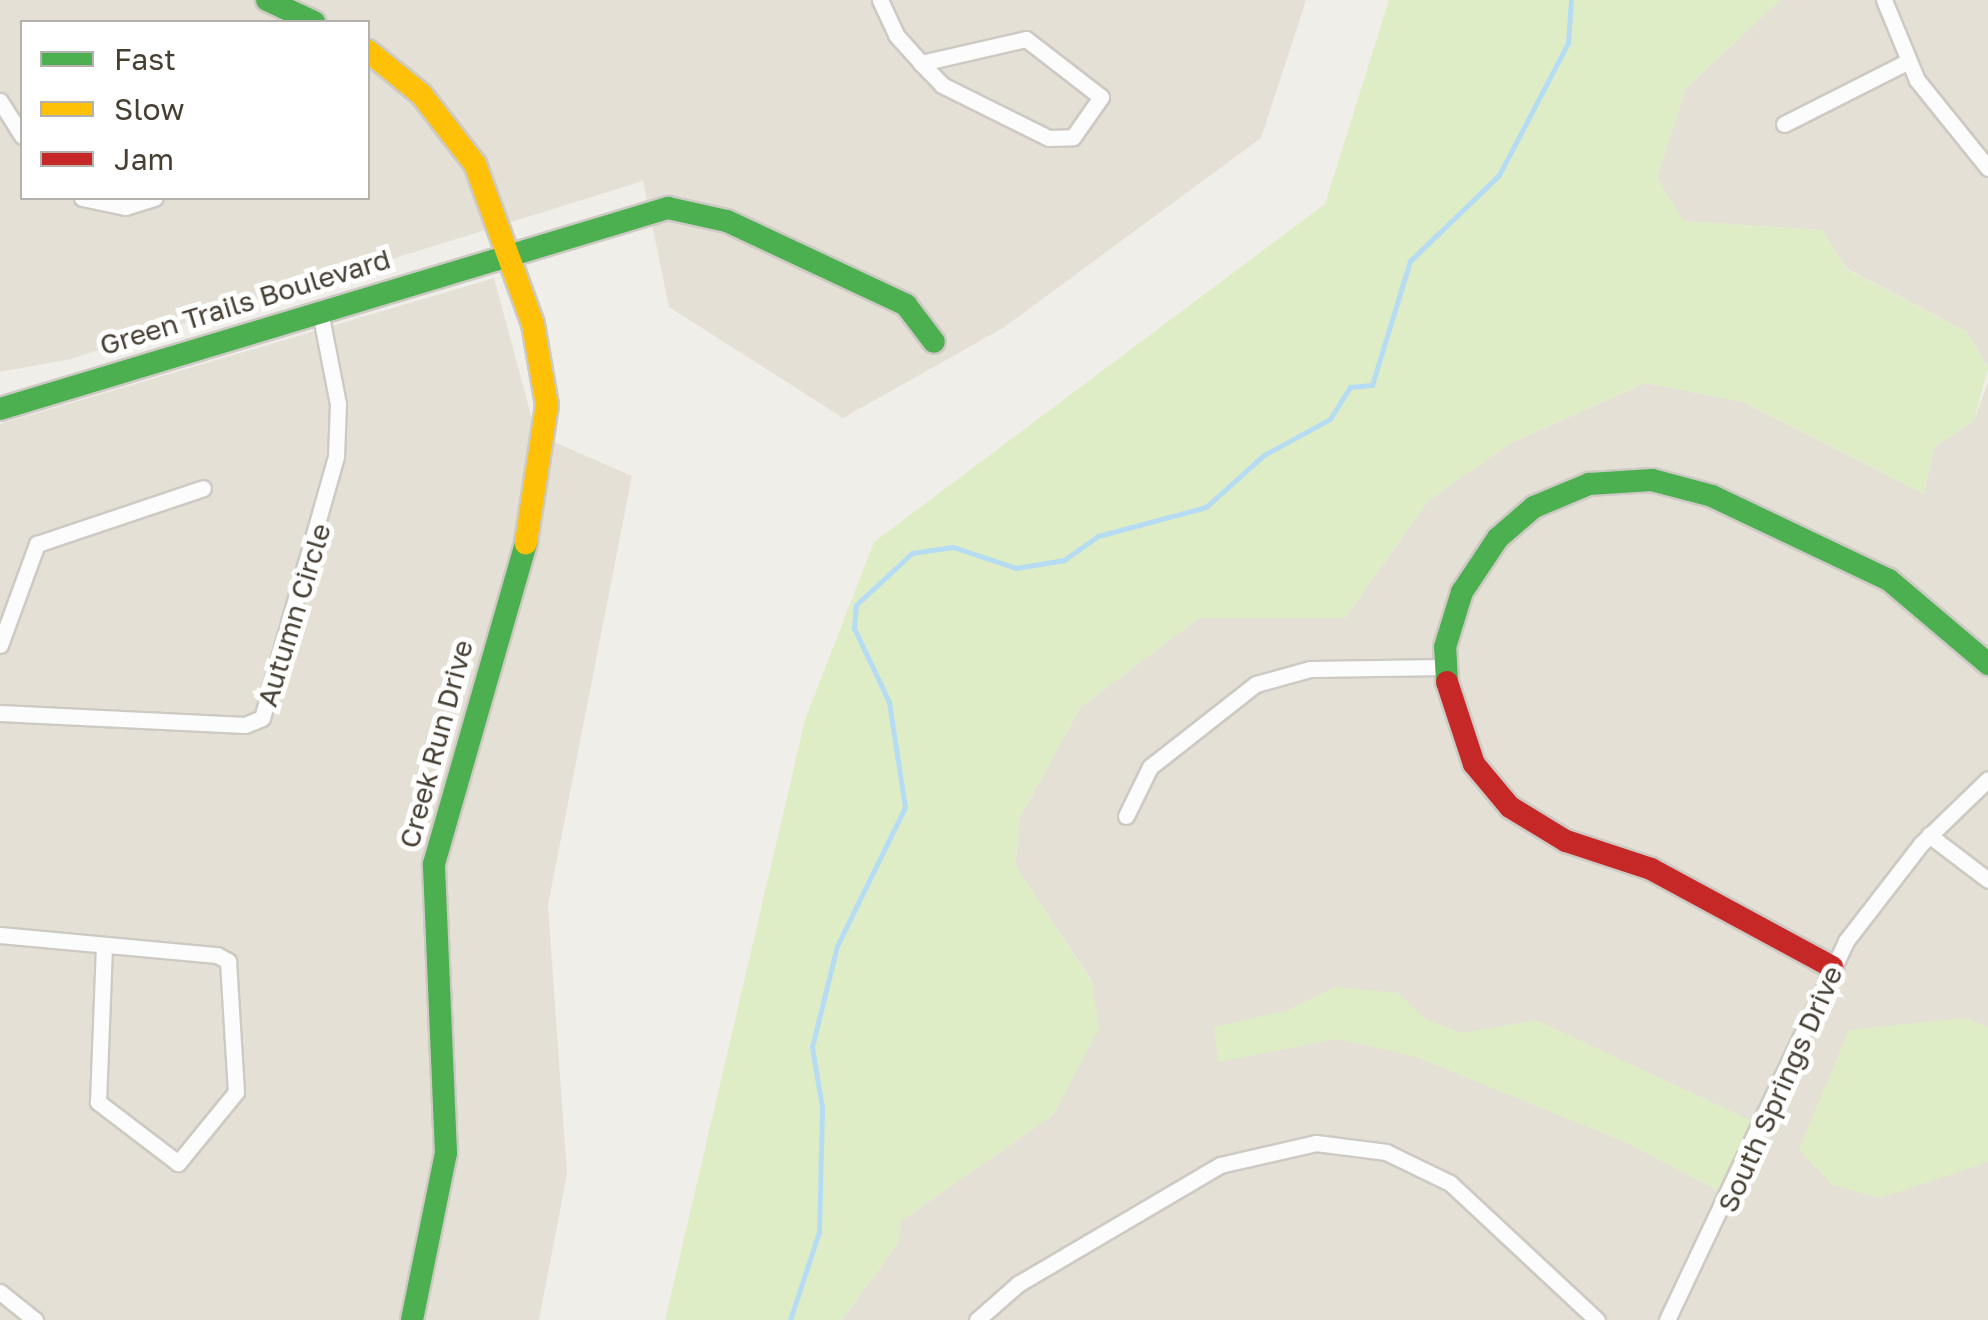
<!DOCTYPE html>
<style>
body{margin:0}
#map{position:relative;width:1988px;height:1320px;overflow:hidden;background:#f0eee8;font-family:"Golos Text",sans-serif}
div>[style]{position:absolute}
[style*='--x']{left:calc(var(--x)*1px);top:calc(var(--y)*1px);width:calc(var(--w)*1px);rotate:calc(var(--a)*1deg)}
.residential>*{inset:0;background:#e5e0d5}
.green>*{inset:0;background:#dfedc6}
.stream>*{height:5px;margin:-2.5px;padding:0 2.5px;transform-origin:2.5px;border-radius:2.5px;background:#b5dcf2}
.roads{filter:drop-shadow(2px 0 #cdcac4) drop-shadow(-2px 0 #cdcac4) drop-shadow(0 2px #cdcac4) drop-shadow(0 -2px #cdcac4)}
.street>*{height:15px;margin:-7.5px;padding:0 7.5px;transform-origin:7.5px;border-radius:7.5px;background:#fdfcfc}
.fast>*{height:22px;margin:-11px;padding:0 11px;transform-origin:11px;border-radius:11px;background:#4caf50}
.slow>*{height:22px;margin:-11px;padding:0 11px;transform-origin:11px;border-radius:11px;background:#ffc107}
.jam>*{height:22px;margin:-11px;padding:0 11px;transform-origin:11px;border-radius:11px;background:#c62828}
span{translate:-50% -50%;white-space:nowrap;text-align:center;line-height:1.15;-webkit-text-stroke:10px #fff;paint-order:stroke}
.street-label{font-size:28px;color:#473f34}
.legend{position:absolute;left:20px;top:20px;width:350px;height:180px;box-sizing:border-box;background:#fff;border:2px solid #b5b2ae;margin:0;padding:12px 18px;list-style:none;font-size:30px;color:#473f34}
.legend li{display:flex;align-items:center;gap:20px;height:50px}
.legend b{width:50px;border:2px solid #b5b2ae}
</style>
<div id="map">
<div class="residential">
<div style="clip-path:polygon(evenodd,0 0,1306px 0,1261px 138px,1003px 328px,843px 418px,669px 307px,643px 181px,70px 359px,0 372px,0 0,22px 22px,368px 22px,368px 198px,22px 198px,22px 22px)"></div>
<div style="clip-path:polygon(1780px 0,1988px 0,1988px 368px,1967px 332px,1846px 268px,1822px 230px,1683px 221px,1657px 178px,1686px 88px)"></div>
<div style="clip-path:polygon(494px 278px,536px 434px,632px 476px,548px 905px,567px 1174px,539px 1320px,0 1320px,0 424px)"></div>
<div style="clip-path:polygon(1988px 382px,1988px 1027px,1964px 1018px,1974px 1162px,1988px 1162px,1988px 1320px,842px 1320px,898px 1243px,901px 1221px,1053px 1115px,1092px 981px,1015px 865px,1020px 817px,1080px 708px,1199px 618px,1345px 618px,1428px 501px,1509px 444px,1645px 383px,1743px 402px,1924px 494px,1934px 447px,1974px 421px)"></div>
</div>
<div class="green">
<div style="clip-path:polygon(1389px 0,1780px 0,1686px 88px,1657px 178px,1684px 221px,1822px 230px,1846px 269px,1967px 332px,1988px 368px,1974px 421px,1934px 447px,1924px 494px,1743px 402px,1645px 383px,1509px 444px,1428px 501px,1345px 618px,1199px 618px,1080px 708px,1020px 817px,1015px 865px,1092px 982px,1099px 1029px,1053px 1115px,901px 1221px,898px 1243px,842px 1320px,665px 1320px,805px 720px,874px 542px,1325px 204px)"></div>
<div style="clip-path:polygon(1335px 987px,1399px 993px,1425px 1019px,1462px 1033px,1536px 1020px,1763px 1126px,1731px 1198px,1627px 1143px,1416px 1057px,1338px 1039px,1218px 1062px,1214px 1027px,1286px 1011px)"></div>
<div style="clip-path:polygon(1964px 1018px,1988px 1027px,1988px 1162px,1880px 1198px,1832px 1185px,1799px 1149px,1849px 1030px)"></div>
</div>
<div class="stream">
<div style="--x:790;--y:1320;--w:93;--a:-71.8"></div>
<div style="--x:819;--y:1232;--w:125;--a:-88.6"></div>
<div style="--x:822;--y:1107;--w:61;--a:-99.5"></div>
<div style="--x:812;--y:1047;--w:104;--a:-76.1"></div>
<div style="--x:837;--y:946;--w:155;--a:-63.9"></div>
<div style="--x:905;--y:807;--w:106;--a:-98.7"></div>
<div style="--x:889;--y:702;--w:82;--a:-115.3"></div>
<div style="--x:854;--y:628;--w:23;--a:-85"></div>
<div style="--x:856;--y:605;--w:76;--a:-42.9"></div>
<div style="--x:912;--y:553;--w:41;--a:-8.3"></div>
<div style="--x:953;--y:547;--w:66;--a:18.4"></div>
<div style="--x:1016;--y:568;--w:49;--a:-9.5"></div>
<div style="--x:1064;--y:560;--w:42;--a:-35.2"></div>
<div style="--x:1098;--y:536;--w:112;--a:-15"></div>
<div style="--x:1206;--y:507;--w:78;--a:-41.9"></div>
<div style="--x:1264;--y:455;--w:75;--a:-28.6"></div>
<div style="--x:1330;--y:419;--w:38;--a:-58"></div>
<div style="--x:1350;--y:387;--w:22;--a:-5"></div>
<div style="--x:1372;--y:385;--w:130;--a:-73"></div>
<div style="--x:1410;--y:261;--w:124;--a:-44"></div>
<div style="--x:1499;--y:175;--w:149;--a:-62.4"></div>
<div style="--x:1568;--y:43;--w:43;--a:-86"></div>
</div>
<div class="roads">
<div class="street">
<div style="--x:880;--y:0;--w:38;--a:65"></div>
<div style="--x:896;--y:35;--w:38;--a:48"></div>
<div style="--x:921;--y:63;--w:30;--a:46"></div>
<div style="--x:942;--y:85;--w:119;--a:26.4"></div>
<div style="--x:1049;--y:138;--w:24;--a:-2"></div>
<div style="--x:1073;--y:137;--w:49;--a:-55"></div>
<div style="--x:1101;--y:97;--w:95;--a:-142.3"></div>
<div style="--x:1026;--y:39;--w:108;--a:167.1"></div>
<div style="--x:1884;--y:0;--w:87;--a:67.6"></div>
<div style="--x:1917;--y:80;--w:113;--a:51.1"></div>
<div style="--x:0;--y:101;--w:41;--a:57.8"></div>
<div style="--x:1784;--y:124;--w:138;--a:-26.8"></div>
<div style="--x:82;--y:198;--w:44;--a:11.8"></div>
<div style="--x:125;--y:207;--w:31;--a:-17"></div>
<div style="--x:0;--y:645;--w:108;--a:-69.9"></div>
<div style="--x:37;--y:544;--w:175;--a:-18.6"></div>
<div style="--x:0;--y:713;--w:245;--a:2.8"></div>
<div style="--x:245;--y:725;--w:18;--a:-22"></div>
<div style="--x:262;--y:718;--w:272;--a:-74.2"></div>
<div style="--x:336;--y:456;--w:52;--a:-87.8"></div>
<div style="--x:338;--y:404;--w:95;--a:-101"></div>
<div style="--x:1126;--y:816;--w:55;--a:-63.9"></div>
<div style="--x:1150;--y:767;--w:135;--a:-38.1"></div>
<div style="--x:1256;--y:684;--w:56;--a:-15.5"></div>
<div style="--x:1310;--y:669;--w:134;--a:-0.9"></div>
<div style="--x:1929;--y:835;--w:74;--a:37.3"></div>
<div style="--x:0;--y:935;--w:218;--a:5.3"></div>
<div style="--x:217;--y:955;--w:13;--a:29"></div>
<div style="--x:228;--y:961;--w:131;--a:86.5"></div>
<div style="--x:236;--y:1092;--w:92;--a:129.2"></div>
<div style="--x:178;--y:1163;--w:101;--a:-142.7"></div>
<div style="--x:98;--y:1102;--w:157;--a:-87.8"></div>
<div style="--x:0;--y:1292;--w:45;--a:38.7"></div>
<div style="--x:977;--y:1320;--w:55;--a:-41.3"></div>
<div style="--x:1018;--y:1284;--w:234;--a:-30.5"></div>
<div style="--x:1220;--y:1165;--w:98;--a:-12.9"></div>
<div style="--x:1316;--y:1143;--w:71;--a:7.3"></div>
<div style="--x:1386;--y:1152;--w:71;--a:25.8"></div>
<div style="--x:1450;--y:1183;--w:201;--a:43"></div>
<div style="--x:1667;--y:1320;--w:419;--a:-64.7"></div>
<div style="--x:1846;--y:941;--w:123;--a:-52.3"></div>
<div style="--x:1921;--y:844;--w:93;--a:-44.1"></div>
</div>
<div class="fast">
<div style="--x:267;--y:0;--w:52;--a:25.1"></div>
<div style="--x:0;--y:409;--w:698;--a:-16.75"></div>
<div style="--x:668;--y:208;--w:60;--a:12.4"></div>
<div style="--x:727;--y:221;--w:198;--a:25.1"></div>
<div style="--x:906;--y:305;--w:46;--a:52.9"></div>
<div style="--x:1447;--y:682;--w:35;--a:-93"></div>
<div style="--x:1445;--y:647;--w:58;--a:-72.8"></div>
<div style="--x:1462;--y:592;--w:65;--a:-56.3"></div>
<div style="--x:1498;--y:538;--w:48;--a:-40.7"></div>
<div style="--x:1534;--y:507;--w:60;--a:-22.7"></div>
<div style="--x:1589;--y:484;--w:63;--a:-3.6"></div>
<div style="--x:1652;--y:480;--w:62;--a:14.9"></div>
<div style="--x:1712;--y:496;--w:196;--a:25.4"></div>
<div style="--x:1889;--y:580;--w:130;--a:40.3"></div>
<div style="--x:412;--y:1320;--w:170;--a:-78.5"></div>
<div style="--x:446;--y:1153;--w:289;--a:-92.4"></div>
<div style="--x:434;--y:864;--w:334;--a:-74"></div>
</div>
<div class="slow">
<div style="--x:368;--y:51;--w:68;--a:39.1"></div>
<div style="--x:421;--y:94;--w:88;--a:52.4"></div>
<div style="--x:475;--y:164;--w:170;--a:70.1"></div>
<div style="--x:533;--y:324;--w:82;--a:80.2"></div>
<div style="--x:547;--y:405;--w:140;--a:98.7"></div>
</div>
<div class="jam">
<div style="--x:1447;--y:682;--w:86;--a:71.8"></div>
<div style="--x:1474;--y:764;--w:56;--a:50.1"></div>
<div style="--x:1510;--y:807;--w:66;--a:31.3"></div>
<div style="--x:1566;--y:841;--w:89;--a:18.2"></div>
<div style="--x:1651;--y:869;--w:206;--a:28.4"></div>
</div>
</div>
<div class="street-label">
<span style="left:245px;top:302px;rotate:-17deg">Green Trails Boulevard</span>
<span style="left:294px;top:615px;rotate:-73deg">Autumn Circle</span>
<span style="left:436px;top:744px;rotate:-75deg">Creek Run Drive</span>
<span style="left:1780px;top:1089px;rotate:-66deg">South Springs Drive</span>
</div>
<ul class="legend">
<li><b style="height:12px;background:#4caf50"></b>Fast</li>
<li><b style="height:12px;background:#ffc107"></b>Slow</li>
<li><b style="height:12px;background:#c62828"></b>Jam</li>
</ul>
</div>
